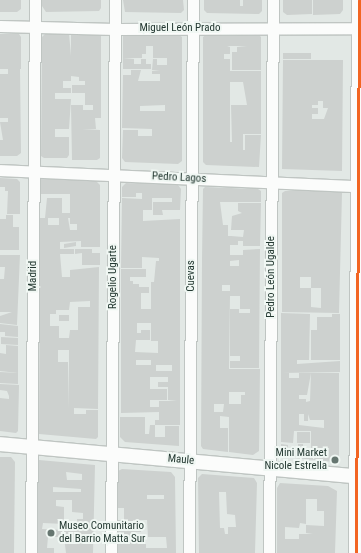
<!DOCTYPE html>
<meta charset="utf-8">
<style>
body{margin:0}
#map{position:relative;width:361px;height:553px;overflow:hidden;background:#e2e8e5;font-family:"Roboto Condensed",sans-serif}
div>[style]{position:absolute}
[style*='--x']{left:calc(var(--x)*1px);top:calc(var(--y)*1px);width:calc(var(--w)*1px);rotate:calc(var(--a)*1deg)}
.building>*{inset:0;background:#cdd1cf}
.roads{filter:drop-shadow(1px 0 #bfc5c2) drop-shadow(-1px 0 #bfc5c2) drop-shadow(0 1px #bfc5c2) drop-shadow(0 -1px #bfc5c2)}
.minor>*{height:11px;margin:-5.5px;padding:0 5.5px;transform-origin:5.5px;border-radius:5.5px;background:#fbfcfb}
.tertiary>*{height:14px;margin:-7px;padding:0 7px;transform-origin:7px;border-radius:7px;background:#fbfcfb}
.bus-1>*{height:3px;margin:-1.5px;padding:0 1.5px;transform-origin:1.5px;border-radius:1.5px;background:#f26522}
.dots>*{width:11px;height:11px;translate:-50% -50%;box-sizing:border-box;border:2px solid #f0f7f3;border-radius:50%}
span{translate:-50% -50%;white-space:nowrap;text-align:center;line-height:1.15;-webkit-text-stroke:4px #f0f7f3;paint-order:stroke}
.street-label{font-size:11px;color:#233831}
.poi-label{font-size:11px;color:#233831}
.right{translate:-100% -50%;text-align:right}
.left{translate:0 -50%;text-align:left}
</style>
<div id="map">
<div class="building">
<div style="clip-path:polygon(0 0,21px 0,21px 9px,17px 12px,0 12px)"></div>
<div style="clip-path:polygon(42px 0,101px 0,101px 8px,99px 11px,46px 12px,42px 6px)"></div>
<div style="clip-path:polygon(123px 0,183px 0,184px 10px,181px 13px,125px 12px)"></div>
<div style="clip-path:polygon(204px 0,240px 0,240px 6px,243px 6px,243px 0,262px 0,262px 11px,259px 14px,207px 13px,204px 10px)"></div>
<div style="clip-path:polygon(283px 0,312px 0,312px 14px,287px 15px,283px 12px)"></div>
<div style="clip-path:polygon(313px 0,343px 0,343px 10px,340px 14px,313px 15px)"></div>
<div style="clip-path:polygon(71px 32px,98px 32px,101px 35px,101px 118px,83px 118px,95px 118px,96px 129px,82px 129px,100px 130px,100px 158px,97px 160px,72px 160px,71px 105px,83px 105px,83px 110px,93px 110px,93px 105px,85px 105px,85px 93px,72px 93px,72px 85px,85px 85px,85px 81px,79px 81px,79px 77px,71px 76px,71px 81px,63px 81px,63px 88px,71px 88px,71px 93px,55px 93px,55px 99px,71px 99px,69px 129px,55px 129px,55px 137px,69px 137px,69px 155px,67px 158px,44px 158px,41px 156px,42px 37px,46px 33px,69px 33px,71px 56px)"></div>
<div style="clip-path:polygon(0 34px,19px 34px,21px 37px,21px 69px,0 69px)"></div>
<div style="clip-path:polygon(evenodd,125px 34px,179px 35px,182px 37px,182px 161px,178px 164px,125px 162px,122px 158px,123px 130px,138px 130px,138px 136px,152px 136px,152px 129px,122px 128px,123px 75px,131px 75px,131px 70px,141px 70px,138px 81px,160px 81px,160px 74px,152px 74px,152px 71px,160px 71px,152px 70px,153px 59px,157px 59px,157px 65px,167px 65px,167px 58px,153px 58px,153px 46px,146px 46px,146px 54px,142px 54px,142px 58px,123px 58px,123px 36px,125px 34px,165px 105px,165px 111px,140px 111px,140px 106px,165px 105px)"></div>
<div style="clip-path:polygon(evenodd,207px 34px,259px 35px,261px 37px,261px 70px,232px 70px,232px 52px,237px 52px,237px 47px,247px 46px,227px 46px,230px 47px,230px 54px,224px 54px,224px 59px,230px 59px,230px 71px,261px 71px,261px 134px,243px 134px,243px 150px,245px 150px,245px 135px,261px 135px,259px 167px,206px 165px,203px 162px,203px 37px,207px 34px,230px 82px,243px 82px,247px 105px,231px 105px,232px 142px,230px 142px,230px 82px)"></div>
<div style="clip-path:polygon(283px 53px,311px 53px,311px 59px,283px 59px)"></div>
<div style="clip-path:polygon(123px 58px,134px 59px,134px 64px,141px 64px,141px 59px,146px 59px,146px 64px,151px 64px,151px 69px,123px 69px)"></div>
<div style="clip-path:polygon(evenodd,283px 60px,343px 60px,342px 171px,282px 169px,283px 60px,318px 101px,323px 101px,323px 108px,328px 108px,324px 119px,312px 119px,312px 114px,318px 114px,318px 108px,312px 108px,312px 105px,318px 105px,318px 101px)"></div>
<div style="clip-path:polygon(8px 69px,20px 69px,21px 153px,17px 156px,0 156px,0 140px,3px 140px,0 122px,8px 122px,8px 118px,0 118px,0 74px,8px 74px)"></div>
<div style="clip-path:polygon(0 178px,17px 179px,20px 182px,20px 214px,7px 214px,8px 191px,5px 191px,5px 187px,0 187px)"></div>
<div style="clip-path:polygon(evenodd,41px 179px,96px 181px,100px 185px,100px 247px,81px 247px,81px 241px,60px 242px,60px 249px,74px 249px,74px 254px,60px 254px,62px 277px,70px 277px,70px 288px,70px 270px,99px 267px,98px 409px,74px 408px,74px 414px,86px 414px,86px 410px,98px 410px,98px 437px,96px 439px,39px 434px,40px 218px,45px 218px,47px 198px,62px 198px,62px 213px,70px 213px,70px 194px,41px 194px,41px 179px,48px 218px,59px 218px,59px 225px,48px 225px,48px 218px,41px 179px,68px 218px,70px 218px,70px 224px,77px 224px,77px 230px,70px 230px,68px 218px,41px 179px,90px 301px,90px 307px,78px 307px,78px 330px,70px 330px,69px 338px,59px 338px,59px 326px,50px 326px,50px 314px,56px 314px,56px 310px,69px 310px,70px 302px,90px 301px,41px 179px,58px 350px,69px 350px,69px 409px,68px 362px,58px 362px,58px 350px)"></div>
<div style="clip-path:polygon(evenodd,126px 183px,178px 185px,181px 189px,180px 210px,162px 210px,163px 215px,153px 215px,153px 202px,172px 202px,172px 198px,152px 198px,152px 210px,143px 210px,143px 221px,180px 219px,180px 425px,155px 425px,155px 420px,159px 420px,159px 412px,121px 413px,121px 269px,146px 269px,146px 277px,130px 277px,130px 281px,133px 281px,133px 284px,139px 284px,139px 287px,149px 287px,149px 293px,141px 293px,141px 309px,151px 309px,151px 282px,154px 282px,156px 261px,159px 261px,159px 258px,142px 257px,142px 268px,121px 268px,122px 198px,142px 199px,142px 193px,136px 193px,136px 197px,122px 197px,122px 187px,126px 183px,137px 323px,151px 323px,151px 341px,158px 341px,158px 353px,135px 352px,136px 340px,150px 340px,150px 330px,141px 330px,141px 333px,137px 333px,137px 323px,126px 183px,136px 360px,151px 360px,151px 365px,136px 365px,136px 360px,126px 183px,156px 365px,172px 365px,172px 371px,156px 371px,156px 365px,126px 183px,150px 377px,168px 377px,168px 382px,158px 382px,158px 387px,168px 387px,168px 400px,177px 401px,159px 401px,159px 407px,150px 407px,150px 400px,167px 400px,167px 389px,150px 389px,150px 377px)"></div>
<div style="clip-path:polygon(evenodd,205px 187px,258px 189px,261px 191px,261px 202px,220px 202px,223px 225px,228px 225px,228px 236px,231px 236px,243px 237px,244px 230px,231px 230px,232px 216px,242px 213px,238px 211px,238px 203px,261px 203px,260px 246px,243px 246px,243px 241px,238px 241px,238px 245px,230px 245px,230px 255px,243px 255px,243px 250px,260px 249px,259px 368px,230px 368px,230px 361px,240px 361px,240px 356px,230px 356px,230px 309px,239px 309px,239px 313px,250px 313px,250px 309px,240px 309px,240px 296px,230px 296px,229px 369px,260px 369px,259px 451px,253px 455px,229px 452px,229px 417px,220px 416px,220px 428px,228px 428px,228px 452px,203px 449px,201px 446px,202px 260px,203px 189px,205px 187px,239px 260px,239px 266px,230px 266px,230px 261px,239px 260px,205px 187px,222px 285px,230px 285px,230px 291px,222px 291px,222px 285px,205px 187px,229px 392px,245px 392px,245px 395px,241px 395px,241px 404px,229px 404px,229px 392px,205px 187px,214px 404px,224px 404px,223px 412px,214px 412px,214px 404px)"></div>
<div style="clip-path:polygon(evenodd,285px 191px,339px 191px,342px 193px,339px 313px,282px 312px,282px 193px,285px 191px,300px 277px,311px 277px,311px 288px,321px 288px,321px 308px,311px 307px,311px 288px,300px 288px,300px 277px)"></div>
<div style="clip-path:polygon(6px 215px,13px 215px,13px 227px,19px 227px,19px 250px,0 250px,0 219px,6px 219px)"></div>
<div style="clip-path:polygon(76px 242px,76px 246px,64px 248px,64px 244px)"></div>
<div style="clip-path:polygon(75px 249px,92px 249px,92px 253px,100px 253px,100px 265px,82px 265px,82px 253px,75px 254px)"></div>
<div style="clip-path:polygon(0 255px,20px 255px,17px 325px,0 323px,0 316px,12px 312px,0 312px,0 279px,4px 279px,5px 267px,0 267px)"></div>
<div style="clip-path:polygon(281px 313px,310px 314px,309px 360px,297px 360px,297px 364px,340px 361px,340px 372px,281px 373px)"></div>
<div style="clip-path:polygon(332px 314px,340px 314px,340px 360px,311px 360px,311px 330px,317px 330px,317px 317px,332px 317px)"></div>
<div style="clip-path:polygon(59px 315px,69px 315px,69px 321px,59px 321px)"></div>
<div style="clip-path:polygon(0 324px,18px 326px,18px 337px,5px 336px,5px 332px,0 332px)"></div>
<div style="clip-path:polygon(1px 337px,18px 338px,18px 345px,1px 344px)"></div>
<div style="clip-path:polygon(6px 345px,18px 346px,18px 373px,0 371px,0 353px,6px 354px)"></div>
<div style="clip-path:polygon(0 372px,18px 373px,18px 384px,0 383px)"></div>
<div style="clip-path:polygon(evenodd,281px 373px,289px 373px,289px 378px,299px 378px,299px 373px,311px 373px,307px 395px,299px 395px,299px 399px,306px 399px,306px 402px,310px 401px,311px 373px,339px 373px,339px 458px,334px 462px,285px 457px,281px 453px,281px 444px,288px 445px,288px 449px,298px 450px,298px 444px,303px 444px,303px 449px,311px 450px,311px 431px,294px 431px,293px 443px,281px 442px,281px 373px,299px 414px,304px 414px,304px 421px,308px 421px,308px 414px,310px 420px,324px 420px,324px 428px,299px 425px,299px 414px)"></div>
<div style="clip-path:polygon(0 384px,19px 385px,18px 431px,16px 433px,0 431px,0 398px,9px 399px,9px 396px,7px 391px,0 390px)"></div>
<div style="clip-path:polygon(120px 417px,145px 417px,145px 427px,120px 427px)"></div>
<div style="clip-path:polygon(150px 425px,155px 425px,155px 437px,165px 437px,165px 426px,179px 426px,179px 446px,125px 442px,120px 437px,120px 427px,145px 427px,145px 434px,149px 434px)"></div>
<div style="clip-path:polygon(297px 432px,310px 432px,310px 443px,297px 443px)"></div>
<div style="clip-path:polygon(0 457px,11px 457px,15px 462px,14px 553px,0 553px)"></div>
<div style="clip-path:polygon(evenodd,39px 460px,95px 465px,93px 553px,66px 553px,64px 537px,48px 537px,47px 548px,54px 548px,54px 553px,36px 553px,36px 463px,39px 460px,66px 472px,82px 474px,82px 480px,67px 480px,66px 472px,39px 460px,53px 487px,81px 489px,81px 492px,53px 492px,53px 487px,39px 460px,56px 500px,72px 500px,72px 512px,83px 513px,83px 519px,77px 519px,77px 525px,67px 525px,66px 530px,42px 529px,43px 523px,64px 524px,64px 507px,56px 506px,56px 500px)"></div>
<div style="clip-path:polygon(evenodd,122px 469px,171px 472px,175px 477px,176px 553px,117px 553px,117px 520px,124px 520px,124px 508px,117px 508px,118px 471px,122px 469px,147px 495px,164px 495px,164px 499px,147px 499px,147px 495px,122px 469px,133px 520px,147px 520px,148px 537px,166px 537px,167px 548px,146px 548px,146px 536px,131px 536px,131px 532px,141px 532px,141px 528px,133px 527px,133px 520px)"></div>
<div style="clip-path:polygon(evenodd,202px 474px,254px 478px,257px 483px,255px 553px,199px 553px,198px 478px,202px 474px,219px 492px,226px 492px,227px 514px,235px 515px,236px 527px,228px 527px,228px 534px,225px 534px,224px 528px,220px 528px,219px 492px)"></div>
<div style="clip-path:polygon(evenodd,280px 483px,328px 486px,337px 491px,335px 553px,277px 553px,277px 488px,280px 483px,306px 499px,317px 499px,317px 511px,324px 511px,324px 526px,306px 525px,306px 533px,313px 534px,299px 534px,299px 539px,285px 539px,285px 527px,299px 528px,300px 523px,306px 524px,306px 499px)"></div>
</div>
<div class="roads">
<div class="minor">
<div style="--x:0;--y:26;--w:115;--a:1.5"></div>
<div style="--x:115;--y:29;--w:244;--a:-0.2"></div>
<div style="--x:0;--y:170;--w:358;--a:2.6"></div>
<div style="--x:31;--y:553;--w:553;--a:-89.59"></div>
<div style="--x:111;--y:553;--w:553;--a:-89.59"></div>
<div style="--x:189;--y:553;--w:553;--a:-89.59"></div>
<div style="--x:269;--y:553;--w:553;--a:-89.59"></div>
</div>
<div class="tertiary">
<div style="--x:0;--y:444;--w:363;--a:5.2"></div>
<div style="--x:356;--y:553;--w:553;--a:-89.69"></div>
</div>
</div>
<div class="bus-1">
<div style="--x:356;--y:553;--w:553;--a:-89.69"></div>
</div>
<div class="dots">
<div style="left:335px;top:460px;background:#667670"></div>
<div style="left:51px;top:533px;background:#667670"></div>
</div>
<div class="street-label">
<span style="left:180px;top:28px">Miguel León Prado</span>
<span style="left:179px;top:178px;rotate:3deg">Pedro Lagos</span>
<span style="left:33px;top:276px;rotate:-90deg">Madrid</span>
<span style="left:191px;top:276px;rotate:-90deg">Cuevas</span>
<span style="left:113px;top:277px;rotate:-90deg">Rogelio Ugarte</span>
<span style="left:271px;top:277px;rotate:-90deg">Pedro León Ugalde</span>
<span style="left:181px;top:460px;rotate:5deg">Maule</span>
</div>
<div class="poi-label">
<span class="right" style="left:327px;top:460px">Mini Market<br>Nicole Estrella</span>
<span class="left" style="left:59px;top:533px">Museo Comunitario<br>del Barrio Matta Sur</span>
</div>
</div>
